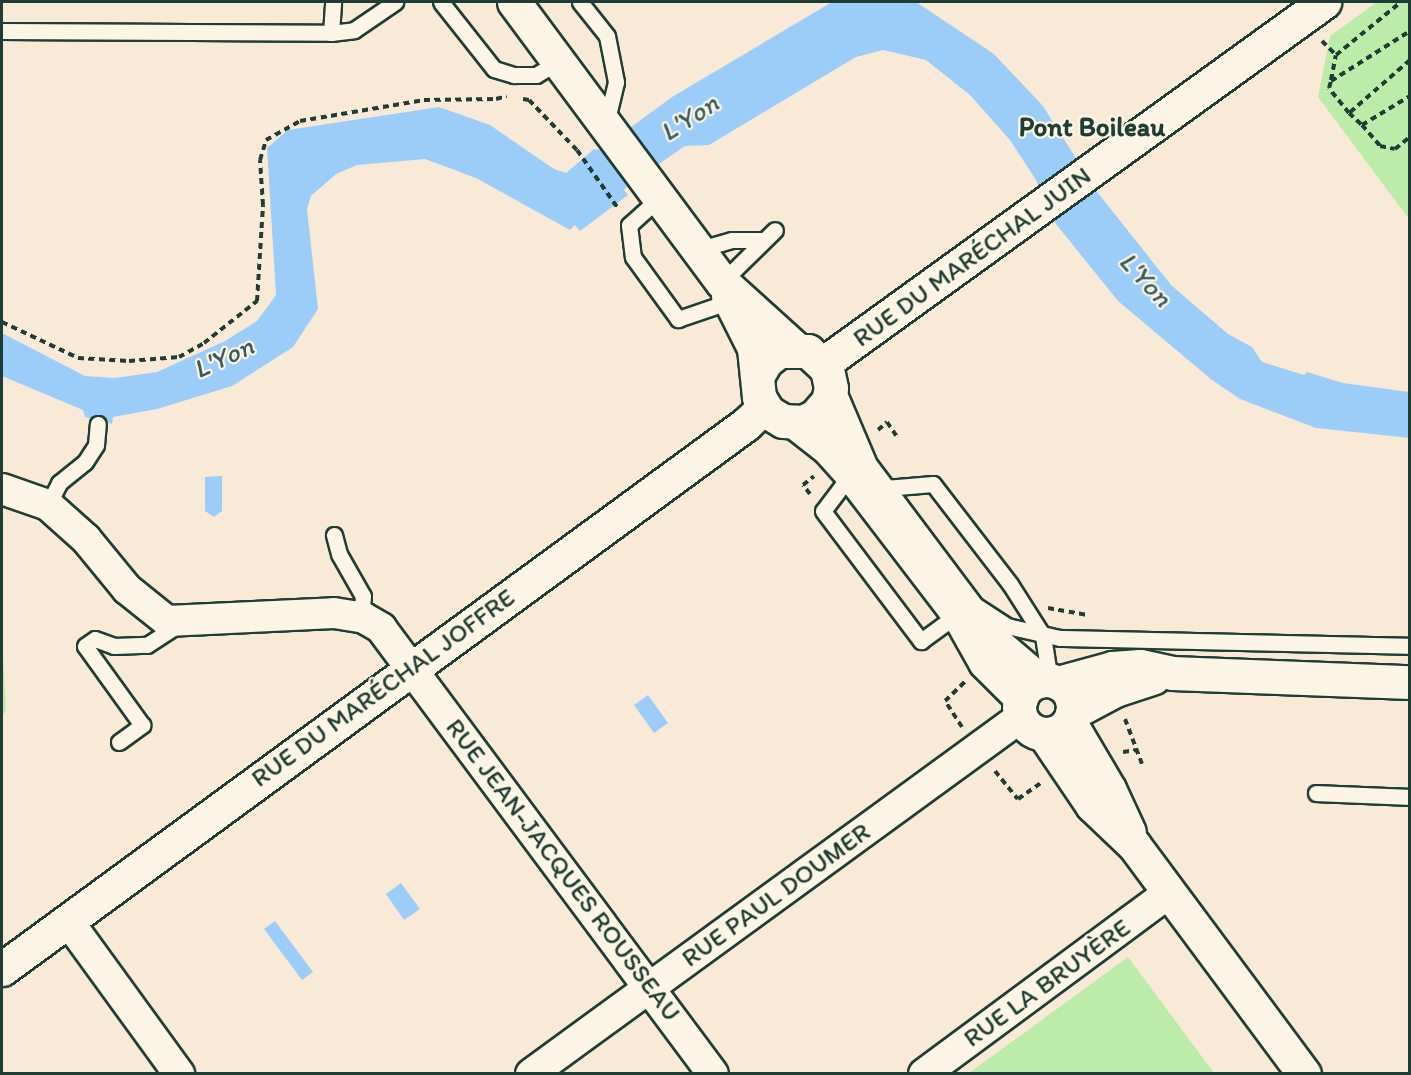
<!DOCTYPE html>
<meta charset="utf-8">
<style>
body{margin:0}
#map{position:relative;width:1411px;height:1075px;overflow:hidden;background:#f9ead7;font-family:Itim,sans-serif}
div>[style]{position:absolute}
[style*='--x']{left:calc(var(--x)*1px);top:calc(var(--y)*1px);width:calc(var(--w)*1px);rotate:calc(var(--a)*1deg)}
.green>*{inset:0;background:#bdeba9}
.water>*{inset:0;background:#9ccdf8}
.path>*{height:4px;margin-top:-2px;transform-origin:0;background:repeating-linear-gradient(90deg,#1f3d34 0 6px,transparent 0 10.5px)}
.roads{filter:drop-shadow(2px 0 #1f3d34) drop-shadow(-2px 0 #1f3d34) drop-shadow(0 2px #1f3d34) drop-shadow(0 -2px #1f3d34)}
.lane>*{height:15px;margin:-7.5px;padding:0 7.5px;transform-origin:7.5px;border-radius:7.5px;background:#fcf5e5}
.street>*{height:30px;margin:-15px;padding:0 15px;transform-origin:15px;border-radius:15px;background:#fcf5e5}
.secondary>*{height:33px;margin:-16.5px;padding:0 16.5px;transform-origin:16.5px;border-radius:16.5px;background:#fcf5e5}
.secondary>.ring{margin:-16.5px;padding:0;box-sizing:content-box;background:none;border:33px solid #fcf5e5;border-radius:50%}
span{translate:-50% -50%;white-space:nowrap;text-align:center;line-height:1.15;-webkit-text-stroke:4.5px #fcf5e5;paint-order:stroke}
.street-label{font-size:26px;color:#1f3d34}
.water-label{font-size:27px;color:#385a5b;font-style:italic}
.neighbourhood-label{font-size:27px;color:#1f3d34;font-weight:700}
.frame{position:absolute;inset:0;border:3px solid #1f3d34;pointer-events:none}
</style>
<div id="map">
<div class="green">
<div style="clip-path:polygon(1377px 2px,1409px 2px,1409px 219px,1318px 97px,1330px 36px)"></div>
<div style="clip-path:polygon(2px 640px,6px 710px,2px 716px)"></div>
<div style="clip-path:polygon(1128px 957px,1214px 1073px,969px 1073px,1117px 965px)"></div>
</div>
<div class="water">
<div style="clip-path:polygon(832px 2px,916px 2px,994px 54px,1043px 106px,1098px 193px,1171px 285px,1228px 334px,1252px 347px,1262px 362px,1304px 375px,1307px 372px,1343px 383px,1409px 392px,1410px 438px,1316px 428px,1240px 399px,1212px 380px,1118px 301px,1056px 224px,1036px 180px,1010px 140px,970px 95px,926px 60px,883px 50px,856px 57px,709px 145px,685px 146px,627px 186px,624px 190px,628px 195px,580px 231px,575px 225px,570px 230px,476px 178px,425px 159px,357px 165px,336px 174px,311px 196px,307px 209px,318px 309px,293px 347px,232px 386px,157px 409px,113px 417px,112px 424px,85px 417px,83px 410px,2px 376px,2px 333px,85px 376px,115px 378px,157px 372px,225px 341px,257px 321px,276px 295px,267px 148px,288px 130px,439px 107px,490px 125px,554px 169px,566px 173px,594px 149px,600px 150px,672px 97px)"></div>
<div style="clip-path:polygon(222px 476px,222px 511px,214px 517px,205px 511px,205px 477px)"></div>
<div style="clip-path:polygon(648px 695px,668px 723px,654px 733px,634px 705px)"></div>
<div style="clip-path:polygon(401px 883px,420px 909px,404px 920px,386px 894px)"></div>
<div style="clip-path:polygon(275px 921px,313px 972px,302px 980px,264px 929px)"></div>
</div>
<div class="path">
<div style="--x:1322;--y:41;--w:20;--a:45"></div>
<div style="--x:1336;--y:55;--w:84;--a:-39.2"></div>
<div style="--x:1410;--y:60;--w:81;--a:139"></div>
<div style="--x:1349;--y:113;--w:18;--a:43"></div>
<div style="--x:1362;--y:125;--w:56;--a:-31.1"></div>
<div style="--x:1331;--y:80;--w:25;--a:-79"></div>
<div style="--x:523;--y:99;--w:6;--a:9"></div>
<div style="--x:529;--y:100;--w:69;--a:46.2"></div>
<div style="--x:577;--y:150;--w:70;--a:54.9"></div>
<div style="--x:1349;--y:113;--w:32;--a:-129"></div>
<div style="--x:1329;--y:88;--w:7;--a:-74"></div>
<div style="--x:1331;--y:81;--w:93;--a:-32.3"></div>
<div style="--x:1362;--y:125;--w:28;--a:49"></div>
<div style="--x:1380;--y:146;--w:15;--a:11"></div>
<div style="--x:1395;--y:149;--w:19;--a:-39"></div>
<div style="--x:2;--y:322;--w:84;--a:25.3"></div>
<div style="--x:78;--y:358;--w:51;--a:3.4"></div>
<div style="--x:129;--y:361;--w:50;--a:-4.6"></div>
<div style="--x:179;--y:357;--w:29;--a:-29"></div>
<div style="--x:204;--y:343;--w:68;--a:-38.4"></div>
<div style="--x:257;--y:301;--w:96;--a:-86.4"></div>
<div style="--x:263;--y:205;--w:45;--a:-93.8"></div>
<div style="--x:260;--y:160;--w:21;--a:-73"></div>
<div style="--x:266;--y:140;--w:39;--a:-29"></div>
<div style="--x:300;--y:121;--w:126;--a:-9.6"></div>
<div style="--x:424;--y:100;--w:72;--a:-0.8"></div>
<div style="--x:496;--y:99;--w:11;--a:-15"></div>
<div style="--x:878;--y:430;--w:12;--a:-42"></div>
<div style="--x:887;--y:422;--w:18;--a:56"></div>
<div style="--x:810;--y:494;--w:11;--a:-128"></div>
<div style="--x:803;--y:485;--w:14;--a:-39"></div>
<div style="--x:1048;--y:608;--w:40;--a:10"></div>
<div style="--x:1125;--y:719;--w:48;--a:69.3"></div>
<div style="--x:962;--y:727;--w:31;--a:-123"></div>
<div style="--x:945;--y:701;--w:28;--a:-44"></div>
<div style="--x:1123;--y:752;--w:14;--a:-8"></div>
<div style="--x:995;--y:771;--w:36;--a:51"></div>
<div style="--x:1018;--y:799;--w:28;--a:-35"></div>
</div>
<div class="roads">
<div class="lane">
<div style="--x:441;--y:2;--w:85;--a:51.7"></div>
<div style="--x:494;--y:69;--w:21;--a:17"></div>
<div style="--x:514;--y:75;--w:22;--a:0"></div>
<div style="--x:536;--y:75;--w:23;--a:-31"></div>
<div style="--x:580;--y:2;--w:43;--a:51.5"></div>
<div style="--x:607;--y:36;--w:47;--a:78.9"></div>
<div style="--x:616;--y:82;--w:43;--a:103.4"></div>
<div style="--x:2;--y:31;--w:329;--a:0.3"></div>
<div style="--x:331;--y:33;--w:23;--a:-7"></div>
<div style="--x:354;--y:30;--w:50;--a:-34.3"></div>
<div style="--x:331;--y:33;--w:31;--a:-86"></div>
<div style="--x:658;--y:199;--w:39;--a:138"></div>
<div style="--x:629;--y:225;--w:32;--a:83"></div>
<div style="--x:633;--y:257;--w:77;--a:54"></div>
<div style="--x:678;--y:319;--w:56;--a:-18.8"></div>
<div style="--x:697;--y:250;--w:36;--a:-16"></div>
<div style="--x:732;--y:240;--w:29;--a:0"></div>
<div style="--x:722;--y:282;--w:74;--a:-44.5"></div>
<div style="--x:870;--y:465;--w:175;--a:53.1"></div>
<div style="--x:975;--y:605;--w:38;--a:33"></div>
<div style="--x:1007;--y:626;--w:54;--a:12.8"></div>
<div style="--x:1060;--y:638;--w:350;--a:1.3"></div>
<div style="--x:851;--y:474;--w:46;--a:127.1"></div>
<div style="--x:823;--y:511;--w:163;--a:53"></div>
<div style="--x:921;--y:641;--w:46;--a:-36.1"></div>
<div style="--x:885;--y:488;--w:48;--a:-4.8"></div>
<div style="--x:933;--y:484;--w:126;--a:52.4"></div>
<div style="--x:1010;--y:584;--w:62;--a:57.6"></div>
<div style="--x:1043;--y:636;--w:46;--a:81.2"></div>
<div style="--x:48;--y:505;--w:25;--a:-63"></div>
<div style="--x:59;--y:483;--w:33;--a:-39"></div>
<div style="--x:85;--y:462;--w:20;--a:-57"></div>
<div style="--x:96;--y:445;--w:21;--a:-85"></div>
<div style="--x:334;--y:535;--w:20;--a:75"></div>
<div style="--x:339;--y:554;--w:48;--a:60.3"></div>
<div style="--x:363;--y:596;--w:22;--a:95"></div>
<div style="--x:119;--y:742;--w:29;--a:-36"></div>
<div style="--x:142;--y:725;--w:97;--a:-125.8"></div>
<div style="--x:85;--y:646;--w:12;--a:-35"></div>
<div style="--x:95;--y:639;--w:20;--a:20"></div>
<div style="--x:114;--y:646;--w:33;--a:-2"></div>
<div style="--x:147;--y:645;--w:38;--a:-33"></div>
<div style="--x:1316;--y:793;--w:94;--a:2.4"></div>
</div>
<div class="street">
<div style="--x:2;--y:489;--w:49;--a:19.2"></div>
<div style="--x:48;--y:505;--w:51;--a:41.8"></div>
<div style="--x:86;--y:539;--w:65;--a:50.6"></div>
<div style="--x:127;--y:589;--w:51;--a:38.7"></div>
<div style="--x:167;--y:621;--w:167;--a:-2.7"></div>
<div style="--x:334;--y:613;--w:30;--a:9"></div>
<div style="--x:364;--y:618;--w:20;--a:30"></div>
<div style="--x:381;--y:628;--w:556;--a:53.34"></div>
<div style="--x:68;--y:921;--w:189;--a:54"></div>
<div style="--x:531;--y:1074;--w:606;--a:-36.08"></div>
<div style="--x:924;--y:1074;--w:306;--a:-36.5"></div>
</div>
<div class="secondary">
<div style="--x:514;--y:2;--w:349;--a:53.4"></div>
<div style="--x:722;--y:282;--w:98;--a:42.1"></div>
<div style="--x:728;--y:296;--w:58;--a:63.4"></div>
<div style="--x:754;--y:348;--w:49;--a:84.2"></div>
<div style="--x:759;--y:397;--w:17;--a:59"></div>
<div style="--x:768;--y:412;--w:17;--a:31"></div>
<div style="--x:783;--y:421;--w:20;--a:3"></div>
<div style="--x:803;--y:422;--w:13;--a:-27"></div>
<div style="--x:815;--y:416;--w:20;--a:-49"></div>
<div style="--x:828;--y:401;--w:13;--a:-77"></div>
<div style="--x:831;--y:388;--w:19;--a:-102"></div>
<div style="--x:827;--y:369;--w:26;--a:-137"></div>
<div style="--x:808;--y:351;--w:29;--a:180"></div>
<div style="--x:779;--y:351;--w:16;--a:142"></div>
<div style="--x:766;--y:361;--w:16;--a:120"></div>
<div style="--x:824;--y:363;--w:617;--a:-35.83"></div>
<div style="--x:830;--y:395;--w:95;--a:67"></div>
<div style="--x:796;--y:423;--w:39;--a:38"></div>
<div style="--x:827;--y:447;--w:36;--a:48"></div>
<div style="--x:851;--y:474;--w:176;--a:52.6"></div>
<div style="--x:958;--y:614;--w:55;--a:60.6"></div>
<div style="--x:985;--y:662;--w:51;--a:45"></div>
<div style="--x:979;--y:629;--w:80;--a:40.4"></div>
<div class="ring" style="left:1019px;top:680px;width:21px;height:21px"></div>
<div style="--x:1058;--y:683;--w:56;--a:-15.5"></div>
<div style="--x:1112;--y:668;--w:28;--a:-4"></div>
<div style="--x:1140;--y:666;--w:33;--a:12"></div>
<div style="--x:1172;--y:673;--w:238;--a:2.2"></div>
<div style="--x:1072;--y:713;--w:49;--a:-28.1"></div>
<div style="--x:1115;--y:690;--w:40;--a:-18"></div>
<div style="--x:1069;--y:721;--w:79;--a:59.5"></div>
<div style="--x:1109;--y:789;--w:47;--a:65.1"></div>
<div style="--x:1044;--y:734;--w:86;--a:55.9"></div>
<div style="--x:1092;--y:805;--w:58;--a:43.6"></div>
<div style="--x:1134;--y:845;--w:285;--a:53.4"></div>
<div style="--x:2;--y:969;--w:922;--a:-36.22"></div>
<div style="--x:746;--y:424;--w:25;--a:-43"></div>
</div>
</div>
<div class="street-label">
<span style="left:972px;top:257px;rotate:-36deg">RUE DU MARÉCHAL JUIN</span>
<span style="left:383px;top:688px;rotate:-36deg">RUE DU MARÉCHAL JOFFRE</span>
<span style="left:563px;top:870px;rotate:53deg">RUE JEAN-JACQUES ROUSSEAU</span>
<span style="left:776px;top:895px;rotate:-36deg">RUE PAUL DOUMER</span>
<span style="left:1047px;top:983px;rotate:-36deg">RUE LA BRUYÈRE</span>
</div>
<div class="water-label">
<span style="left:689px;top:117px;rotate:-33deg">L'Yon</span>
<span style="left:1146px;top:279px;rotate:47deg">L'Yon</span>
<span style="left:223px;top:357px;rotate:-25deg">L'Yon</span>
</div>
<div class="neighbourhood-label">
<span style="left:1092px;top:127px">Pont Boileau</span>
</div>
<div class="frame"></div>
</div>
